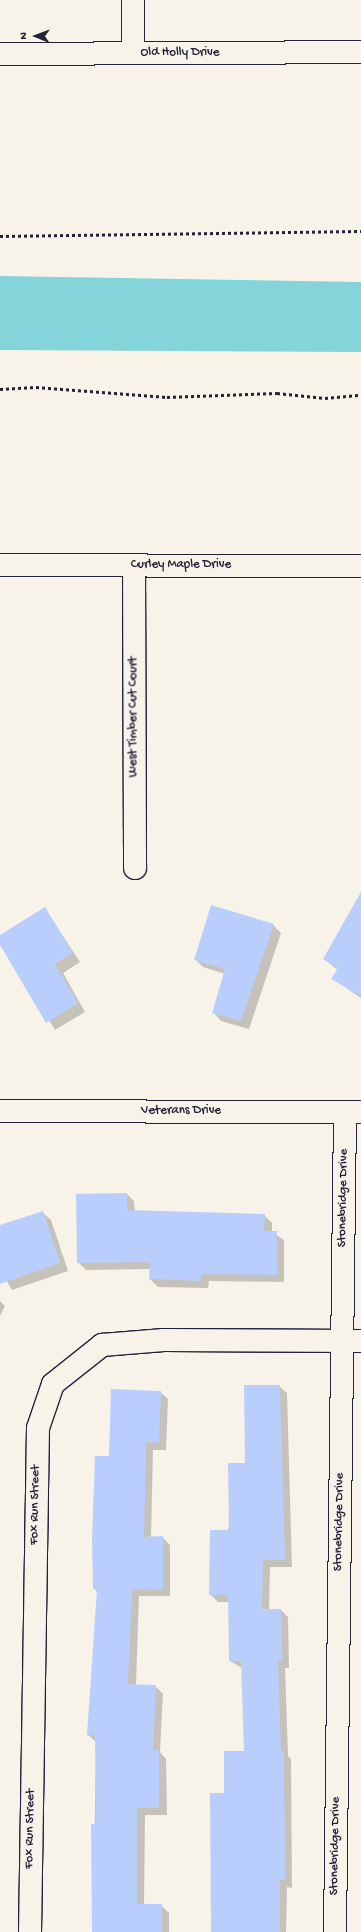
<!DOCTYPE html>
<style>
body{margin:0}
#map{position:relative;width:361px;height:1932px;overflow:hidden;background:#f7f3e8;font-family:"Gochi Hand",sans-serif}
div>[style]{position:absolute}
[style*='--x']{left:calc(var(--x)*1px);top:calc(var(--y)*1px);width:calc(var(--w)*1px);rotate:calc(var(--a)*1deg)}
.water>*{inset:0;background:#83d5da}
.shadow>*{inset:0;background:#0003}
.building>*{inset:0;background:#bacefe}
.path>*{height:2.5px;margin-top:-1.25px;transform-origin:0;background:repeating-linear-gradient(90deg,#22223b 0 3px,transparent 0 6px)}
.roads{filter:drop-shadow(1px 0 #22223b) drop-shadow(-1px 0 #22223b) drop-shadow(0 1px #22223b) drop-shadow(0 -1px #22223b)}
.street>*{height:22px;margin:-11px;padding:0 11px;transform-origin:11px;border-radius:11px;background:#f7f3e8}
.secondary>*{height:22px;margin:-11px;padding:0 11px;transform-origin:11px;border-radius:11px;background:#f7f3e8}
span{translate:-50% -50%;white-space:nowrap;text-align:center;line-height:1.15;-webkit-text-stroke:3px #f7f3e8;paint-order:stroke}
.street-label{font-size:13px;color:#22223b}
.north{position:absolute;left:16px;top:16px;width:40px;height:40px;-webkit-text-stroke:3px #f7f3e8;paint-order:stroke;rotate:271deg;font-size:11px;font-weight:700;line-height:16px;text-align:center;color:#22223b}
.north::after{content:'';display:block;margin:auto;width:14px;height:18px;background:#22223b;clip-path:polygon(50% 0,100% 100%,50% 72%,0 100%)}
</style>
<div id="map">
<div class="water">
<div style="clip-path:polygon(0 276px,361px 282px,361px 352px,0 350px)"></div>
</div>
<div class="shadow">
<div style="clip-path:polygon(45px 909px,80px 962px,63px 973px,85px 1012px,55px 1030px,0 943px,0 936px)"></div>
<div style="clip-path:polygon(361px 920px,361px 998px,333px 979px,338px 970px,324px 959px)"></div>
<div style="clip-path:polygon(273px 925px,281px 933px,249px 1029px,221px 1021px,214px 1013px,225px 974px,203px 967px,195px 959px)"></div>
<div style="clip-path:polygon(127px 1194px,134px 1201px,135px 1212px,264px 1215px,272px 1223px,272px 1232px,284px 1240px,284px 1282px,209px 1281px,208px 1288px,158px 1287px,150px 1279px,150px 1269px,86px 1270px,78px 1262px)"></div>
<div style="clip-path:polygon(42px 1212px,51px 1220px,68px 1271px,12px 1290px,0 1270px,0 1226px)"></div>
<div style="clip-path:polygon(0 1301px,5px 1306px,0 1316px)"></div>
<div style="clip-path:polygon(279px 1386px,287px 1393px,292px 1567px,270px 1567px,269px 1610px,281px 1610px,288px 1617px,289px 1668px,285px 1668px,288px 1756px,291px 1759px,292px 1888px,287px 1887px,286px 1932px,213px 1932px,225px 1794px,245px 1752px,242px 1668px,230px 1661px,229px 1602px,218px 1602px,210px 1594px,246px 1464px)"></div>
<div style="clip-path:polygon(160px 1392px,168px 1399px,166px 1450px,153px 1450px,151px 1538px,162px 1537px,170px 1545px,170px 1596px,139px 1596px,136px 1685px,155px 1686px,163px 1694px,160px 1752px,166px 1759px,167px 1815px,145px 1815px,144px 1905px,161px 1905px,169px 1913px,169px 1932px,93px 1932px,96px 1742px,88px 1735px,98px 1593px,94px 1588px,110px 1458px)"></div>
</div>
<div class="building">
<div style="clip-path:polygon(361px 892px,361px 996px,331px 979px,338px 968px,323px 959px)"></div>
<div style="clip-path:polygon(211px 905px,274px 924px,241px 1021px,212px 1013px,225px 969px,194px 960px)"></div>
<div style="clip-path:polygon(45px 907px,73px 953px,55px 964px,78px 1003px,46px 1023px,0 945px,0 935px)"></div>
<div style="clip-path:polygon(127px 1193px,127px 1210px,265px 1214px,264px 1231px,277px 1231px,277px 1275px,201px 1274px,201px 1281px,149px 1279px,150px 1262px,77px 1263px,76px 1194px)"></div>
<div style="clip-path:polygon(43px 1211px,60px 1263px,0 1284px,0 1225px)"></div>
<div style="clip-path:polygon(244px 1385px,280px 1385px,285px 1560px,263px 1560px,262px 1609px,281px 1609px,282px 1661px,278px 1661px,281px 1751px,284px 1751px,285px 1880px,280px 1880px,280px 1932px,211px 1932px,210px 1793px,224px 1793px,224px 1751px,244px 1751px,241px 1661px,229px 1661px,228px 1595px,209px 1595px,210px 1530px,229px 1530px,228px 1463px,245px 1463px)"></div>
<div style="clip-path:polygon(111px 1389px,161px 1391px,159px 1443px,146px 1442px,144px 1537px,163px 1536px,163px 1589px,132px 1589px,128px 1684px,156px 1685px,153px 1750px,159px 1750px,159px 1808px,137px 1808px,137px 1904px,162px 1904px,162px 1932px,92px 1932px,91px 1824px,96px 1824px,95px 1735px,87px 1735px,97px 1589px,93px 1589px,92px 1540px,95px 1456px,109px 1456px)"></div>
</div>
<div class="path">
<div style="--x:0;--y:236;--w:361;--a:-0.8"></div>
<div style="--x:0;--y:389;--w:36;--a:-3"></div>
<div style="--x:36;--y:387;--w:131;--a:4.4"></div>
<div style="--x:167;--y:397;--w:110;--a:-2.1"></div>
<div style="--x:277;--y:393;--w:48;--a:5.9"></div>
<div style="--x:325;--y:398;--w:36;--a:-5"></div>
</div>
<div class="roads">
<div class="street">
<div style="--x:133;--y:53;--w:53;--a:-90"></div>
<div style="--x:0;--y:54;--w:361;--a:-0.3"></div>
<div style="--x:0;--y:565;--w:361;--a:0.2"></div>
<div style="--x:134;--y:565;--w:303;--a:89.8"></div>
<div style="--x:30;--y:1932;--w:504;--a:-89.09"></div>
<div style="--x:38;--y:1428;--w:46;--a:-71.2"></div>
<div style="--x:53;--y:1384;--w:63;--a:-38.5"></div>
<div style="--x:102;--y:1345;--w:62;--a:-4.6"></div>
<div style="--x:164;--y:1340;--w:197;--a:0.3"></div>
<div style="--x:335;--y:1932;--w:820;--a:-89.3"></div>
</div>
<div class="secondary">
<div style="--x:0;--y:1111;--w:361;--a:0.2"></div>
</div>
</div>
<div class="street-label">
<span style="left:180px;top:53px">Old Holly Drive</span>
<span style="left:181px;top:565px">Curley Maple Drive</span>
<span style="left:134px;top:717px;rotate:-90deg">West Timber Cut Court</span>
<span style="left:181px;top:1111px">Veterans Drive</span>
<span style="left:344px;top:1198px;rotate:-89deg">Stonebridge Drive</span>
<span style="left:36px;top:1505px;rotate:-89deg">Fox Run Street</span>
<span style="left:340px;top:1522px;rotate:-89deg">Stonebridge Drive</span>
<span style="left:31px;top:1829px;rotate:-89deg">Fox Run Street</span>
<span style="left:336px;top:1846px;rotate:-89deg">Stonebridge Drive</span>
</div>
<div class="north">N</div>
</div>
